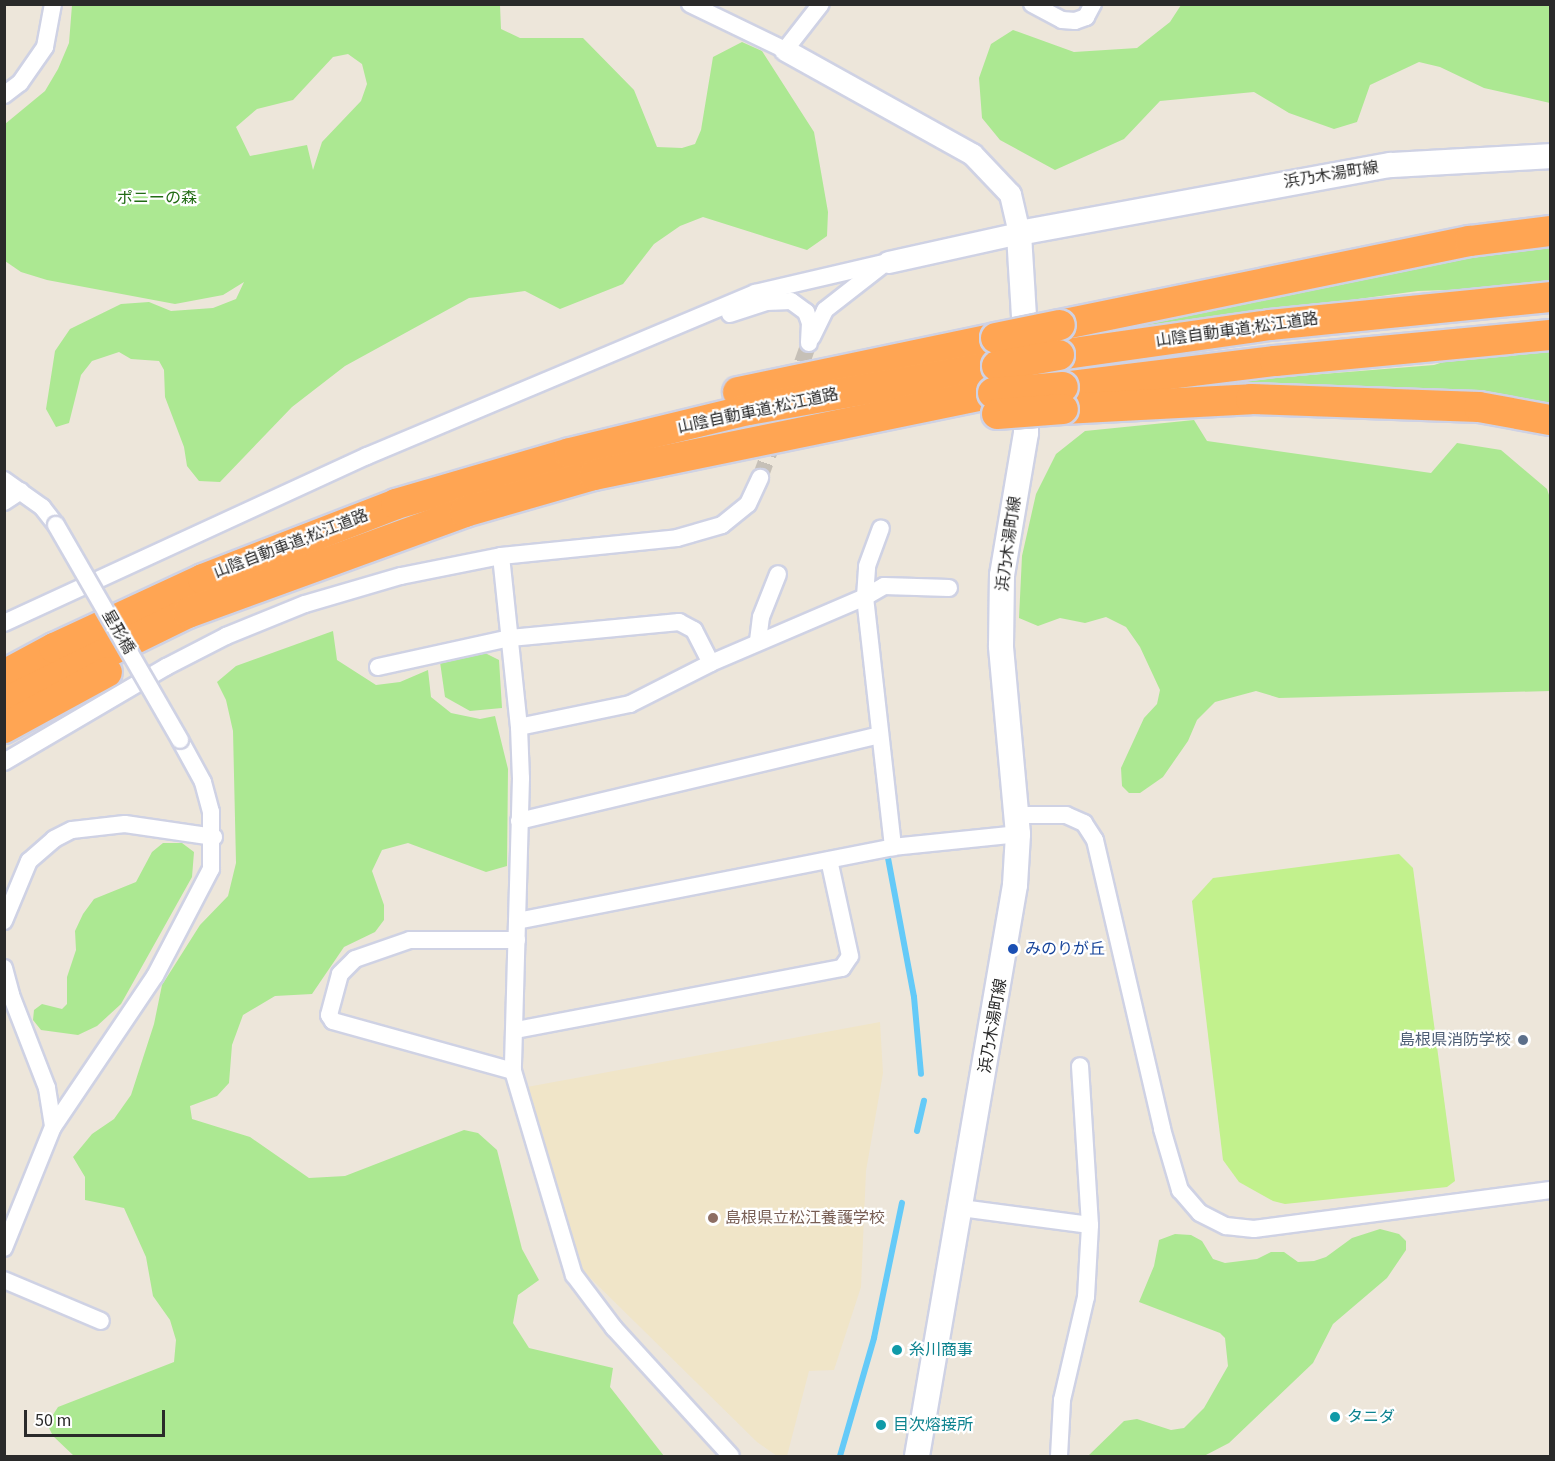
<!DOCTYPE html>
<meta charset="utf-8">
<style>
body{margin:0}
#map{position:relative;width:1555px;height:1461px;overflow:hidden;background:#ede6da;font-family:"Source Sans 3","Noto Sans JP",sans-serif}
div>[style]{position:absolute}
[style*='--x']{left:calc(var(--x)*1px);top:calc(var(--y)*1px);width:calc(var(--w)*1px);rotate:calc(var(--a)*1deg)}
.education>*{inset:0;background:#f0e5c8}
.green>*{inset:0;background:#ace892}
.pitch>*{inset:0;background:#c2f18d}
.stream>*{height:6px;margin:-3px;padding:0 3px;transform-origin:3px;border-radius:3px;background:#64caf8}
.minor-tunnel>*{height:16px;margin-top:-8px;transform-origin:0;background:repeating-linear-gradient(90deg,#c6c0b7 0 16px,transparent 0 24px)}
.roads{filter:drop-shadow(2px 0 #cfd2e4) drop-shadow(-2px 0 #cfd2e4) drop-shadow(0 2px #cfd2e4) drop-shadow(0 -2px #cfd2e4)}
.minor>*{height:16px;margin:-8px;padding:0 8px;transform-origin:8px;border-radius:8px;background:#fff}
.tertiary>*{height:21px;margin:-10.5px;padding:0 10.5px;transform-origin:10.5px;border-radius:10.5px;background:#fff}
.secondary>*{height:24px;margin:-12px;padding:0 12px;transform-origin:12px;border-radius:12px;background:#fff}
.motorway>*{height:30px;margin:-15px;padding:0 15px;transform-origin:15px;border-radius:15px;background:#ffa553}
.bridges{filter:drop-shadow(2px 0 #cfd2e4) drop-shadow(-2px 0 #cfd2e4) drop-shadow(0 2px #cfd2e4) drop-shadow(0 -2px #cfd2e4)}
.minor-bridge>*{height:16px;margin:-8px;padding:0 8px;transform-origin:8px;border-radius:8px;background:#fff}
.motorway-bridge>*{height:30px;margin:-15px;padding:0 15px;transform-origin:15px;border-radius:15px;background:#ffa553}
.dots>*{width:16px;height:16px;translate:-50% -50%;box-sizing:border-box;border:3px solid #fff;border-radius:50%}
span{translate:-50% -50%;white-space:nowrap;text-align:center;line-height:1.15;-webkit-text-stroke:4.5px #fff;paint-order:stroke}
.street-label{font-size:16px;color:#2a2a2a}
.park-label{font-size:16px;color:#226c14}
.transit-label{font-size:16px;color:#164399}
.left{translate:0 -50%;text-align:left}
.service-label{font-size:16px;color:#4e5e75}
.right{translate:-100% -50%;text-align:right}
.education-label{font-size:16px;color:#785e54}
.culture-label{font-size:16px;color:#0d838f}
.frame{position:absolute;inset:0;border:6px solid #2a2a2a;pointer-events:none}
.scale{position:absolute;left:24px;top:1410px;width:141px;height:27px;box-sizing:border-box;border:3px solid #2a2a2a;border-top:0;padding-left:8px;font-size:18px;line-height:21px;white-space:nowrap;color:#2a2a2a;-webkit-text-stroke:4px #fff;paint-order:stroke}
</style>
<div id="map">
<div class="education">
<div style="clip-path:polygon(880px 1022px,883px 1073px,866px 1171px,861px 1287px,834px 1370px,809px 1371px,787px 1456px,777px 1456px,757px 1442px,577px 1265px,527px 1087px)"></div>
</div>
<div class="green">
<div style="clip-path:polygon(evenodd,72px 5px,500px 5px,501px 29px,520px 38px,583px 38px,634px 90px,657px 147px,682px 148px,695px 144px,701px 130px,713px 57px,742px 42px,762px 51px,814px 132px,828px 212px,827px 236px,807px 250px,703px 217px,680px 226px,654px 244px,623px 284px,560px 309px,525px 291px,469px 298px,345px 366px,292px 407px,220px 482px,199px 481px,187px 466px,184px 447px,165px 397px,164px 370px,159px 361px,131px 359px,119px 352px,92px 361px,81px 375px,69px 423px,56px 427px,46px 409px,55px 351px,70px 329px,121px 304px,149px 302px,171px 311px,213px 308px,236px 299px,244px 282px,223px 295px,175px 304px,47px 280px,21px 272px,5px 261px,5px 124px,45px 91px,58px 69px,69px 43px,72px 5px,348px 54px,362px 64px,367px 84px,361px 101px,322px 142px,313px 170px,307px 145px,250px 156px,236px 127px,257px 109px,293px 100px,333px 57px,348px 54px)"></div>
<div style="clip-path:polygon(1181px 5px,1550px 5px,1550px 103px,1484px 88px,1440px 67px,1419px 62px,1370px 85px,1357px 122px,1334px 129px,1289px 113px,1254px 92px,1160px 101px,1124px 139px,1055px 170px,1000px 140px,982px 118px,979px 78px,991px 44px,1013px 30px,1074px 52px,1137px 48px,1170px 22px)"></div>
<div style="clip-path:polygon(1550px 241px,1550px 286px,1418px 291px,1358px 299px,1305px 311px,1137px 331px,1080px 332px,1117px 322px)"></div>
<div style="clip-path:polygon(1550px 345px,1550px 412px,1110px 391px,1434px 365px,1481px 350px)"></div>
<div style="clip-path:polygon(1194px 420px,1207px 441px,1431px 473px,1457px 443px,1501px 450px,1547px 489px,1550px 498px,1550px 691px,1279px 698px,1256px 691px,1215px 702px,1197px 720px,1188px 741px,1163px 777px,1140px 793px,1129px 793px,1122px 786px,1121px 768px,1144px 718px,1157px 704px,1160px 690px,1140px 647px,1126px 627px,1106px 617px,1085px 623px,1060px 618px,1038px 626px,1019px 618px,1022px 556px,1036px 494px,1056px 454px,1085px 431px)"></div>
<div style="clip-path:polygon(333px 631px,337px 660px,376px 685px,400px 682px,428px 670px,431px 697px,451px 713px,480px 719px,495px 716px,508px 769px,507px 866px,486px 872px,408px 843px,382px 850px,372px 871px,384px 905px,384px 920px,375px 932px,344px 947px,312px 994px,275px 996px,243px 1015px,232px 1045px,229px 1083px,217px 1096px,190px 1106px,192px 1119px,250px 1137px,309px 1178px,345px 1176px,464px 1130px,478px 1133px,497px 1150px,522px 1249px,539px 1280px,518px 1295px,513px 1323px,529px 1348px,613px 1368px,610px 1387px,664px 1456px,74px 1456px,53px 1436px,47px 1424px,58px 1407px,174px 1362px,176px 1340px,170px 1320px,153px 1296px,146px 1257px,124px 1208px,85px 1200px,85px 1177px,73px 1157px,92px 1134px,114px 1119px,131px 1095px,154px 1024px,162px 985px,200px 925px,228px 896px,236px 863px,233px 731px,226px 700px,217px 682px,236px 666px)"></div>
<div style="clip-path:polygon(485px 653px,499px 660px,502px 708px,470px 711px,445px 697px,440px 662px)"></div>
<div style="clip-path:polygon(163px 843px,182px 843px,194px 852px,192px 877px,121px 1004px,97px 1026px,78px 1035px,41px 1030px,33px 1020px,34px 1010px,42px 1004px,62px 1009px,67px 1004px,67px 977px,76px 950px,75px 931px,83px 914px,94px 899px,136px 882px,152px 852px)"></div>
<div style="clip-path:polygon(1380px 1229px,1399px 1234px,1406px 1241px,1406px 1250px,1387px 1278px,1333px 1324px,1313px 1363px,1229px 1443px,1204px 1456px,1088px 1456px,1124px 1421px,1137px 1419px,1171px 1430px,1184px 1428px,1204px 1408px,1228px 1366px,1225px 1338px,1220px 1333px,1139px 1302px,1154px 1266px,1159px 1240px,1175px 1234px,1191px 1235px,1202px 1241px,1213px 1259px,1225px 1263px,1257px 1259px,1271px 1252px,1284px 1252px,1298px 1262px,1314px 1261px,1326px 1257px,1352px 1238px)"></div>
</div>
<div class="pitch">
<div style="clip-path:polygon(1399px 854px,1413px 868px,1455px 1181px,1447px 1187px,1285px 1204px,1273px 1201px,1239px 1182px,1223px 1160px,1192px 901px,1213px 878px)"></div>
</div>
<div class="stream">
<div style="--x:888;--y:858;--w:141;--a:79.4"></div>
<div style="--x:914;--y:997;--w:77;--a:84.8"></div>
<div style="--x:917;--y:1131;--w:31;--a:-77"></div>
<div style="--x:840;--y:1456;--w:123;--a:-73.9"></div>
<div style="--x:874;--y:1338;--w:138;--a:-78.3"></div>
</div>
<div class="minor-tunnel">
<div style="--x:794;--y:385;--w:45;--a:-70.3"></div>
<div style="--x:760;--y:478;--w:47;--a:-70"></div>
</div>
<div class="roads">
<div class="minor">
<div style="--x:690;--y:4;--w:106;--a:25.8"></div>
<div style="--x:785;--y:50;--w:58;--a:-52"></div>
<div style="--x:1032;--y:4;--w:34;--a:28"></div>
<div style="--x:1062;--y:20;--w:13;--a:4"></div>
<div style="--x:1075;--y:21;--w:12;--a:-20"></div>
<div style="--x:1086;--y:17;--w:15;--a:-62"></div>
<div style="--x:4;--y:95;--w:20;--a:-37"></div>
<div style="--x:20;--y:83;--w:44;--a:-55.2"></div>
<div style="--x:45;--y:47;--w:44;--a:-79.5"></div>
<div style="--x:730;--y:314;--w:38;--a:-18"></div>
<div style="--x:766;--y:302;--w:25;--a:-2"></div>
<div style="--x:791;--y:301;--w:19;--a:36"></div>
<div style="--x:806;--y:312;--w:12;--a:70"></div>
<div style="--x:810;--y:323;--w:20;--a:93"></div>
<div style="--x:812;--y:337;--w:30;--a:-64"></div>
<div style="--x:825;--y:310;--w:70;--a:-38"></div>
<div style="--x:4;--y:480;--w:47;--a:35.4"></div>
<div style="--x:42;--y:507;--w:23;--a:52"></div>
<div style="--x:4;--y:502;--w:20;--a:-33"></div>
<div style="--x:501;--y:556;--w:172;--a:84"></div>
<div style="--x:519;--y:727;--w:51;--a:87.8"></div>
<div style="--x:521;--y:778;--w:293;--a:91.6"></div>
<div style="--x:513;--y:1071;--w:213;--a:73.4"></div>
<div style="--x:574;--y:1275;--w:66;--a:53"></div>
<div style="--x:614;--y:1328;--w:173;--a:47.6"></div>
<div style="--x:865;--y:597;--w:22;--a:-30"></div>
<div style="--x:884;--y:586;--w:65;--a:1.8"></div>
<div style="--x:865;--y:597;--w:31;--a:-86"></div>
<div style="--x:867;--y:566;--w:40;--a:-69.8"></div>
<div style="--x:4;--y:623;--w:400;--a:-24.7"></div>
<div style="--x:367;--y:456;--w:421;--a:-22.8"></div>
<div style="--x:755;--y:293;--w:137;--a:-13.1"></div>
<div style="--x:758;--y:641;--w:24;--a:-83"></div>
<div style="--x:761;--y:617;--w:46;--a:-68.4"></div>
<div style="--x:711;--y:663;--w:168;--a:-23.2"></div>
<div style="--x:865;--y:597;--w:252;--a:83.6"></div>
<div style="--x:378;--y:667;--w:135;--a:-12.4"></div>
<div style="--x:510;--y:638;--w:170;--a:-5.4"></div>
<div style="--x:679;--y:622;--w:17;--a:28"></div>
<div style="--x:694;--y:630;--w:37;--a:63"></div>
<div style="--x:711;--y:663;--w:91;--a:153.2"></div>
<div style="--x:630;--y:704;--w:113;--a:168.3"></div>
<div style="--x:4;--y:762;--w:188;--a:-30.4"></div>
<div style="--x:166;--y:667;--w:68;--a:-27.3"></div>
<div style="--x:226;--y:636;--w:85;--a:-22.1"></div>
<div style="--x:305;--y:604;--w:100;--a:-16.3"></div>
<div style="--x:401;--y:576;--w:102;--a:-11.3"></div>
<div style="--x:501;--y:556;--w:177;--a:-5.8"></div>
<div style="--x:677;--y:538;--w:47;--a:-16.1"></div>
<div style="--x:722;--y:525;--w:33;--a:-39"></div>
<div style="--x:748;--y:504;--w:29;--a:-65"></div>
<div style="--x:1017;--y:815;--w:49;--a:0"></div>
<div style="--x:1066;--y:815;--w:20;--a:24"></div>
<div style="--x:1084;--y:823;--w:20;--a:57"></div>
<div style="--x:1095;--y:840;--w:297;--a:76.9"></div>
<div style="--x:1162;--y:1129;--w:64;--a:73.6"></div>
<div style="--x:1180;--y:1190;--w:30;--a:49"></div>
<div style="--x:1200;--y:1213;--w:29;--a:27"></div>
<div style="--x:1226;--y:1226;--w:28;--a:6"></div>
<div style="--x:1254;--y:1229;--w:299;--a:-7.5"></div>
<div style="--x:519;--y:821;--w:371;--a:-13.4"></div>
<div style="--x:4;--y:921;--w:65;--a:-67.4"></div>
<div style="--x:29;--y:861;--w:33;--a:-41"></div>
<div style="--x:54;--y:839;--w:20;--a:-27"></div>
<div style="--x:72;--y:830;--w:53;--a:-6.5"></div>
<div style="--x:125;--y:824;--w:90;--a:8.3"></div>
<div style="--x:517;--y:921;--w:383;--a:-11.1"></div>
<div style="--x:893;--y:847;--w:126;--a:-5.9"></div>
<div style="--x:4;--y:968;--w:28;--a:75"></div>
<div style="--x:11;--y:995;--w:100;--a:68.8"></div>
<div style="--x:47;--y:1088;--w:39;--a:81"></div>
<div style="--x:516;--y:1030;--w:332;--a:-10.8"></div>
<div style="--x:842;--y:968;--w:14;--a:-56"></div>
<div style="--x:850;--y:956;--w:98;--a:-102.3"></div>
<div style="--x:513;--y:1071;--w:187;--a:-164.5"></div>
<div style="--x:333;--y:1021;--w:7;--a:-124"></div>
<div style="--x:329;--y:1015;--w:42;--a:-75"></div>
<div style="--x:340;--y:974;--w:21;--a:-45"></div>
<div style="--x:355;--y:959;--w:58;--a:-19.1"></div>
<div style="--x:410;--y:940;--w:107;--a:0"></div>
<div style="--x:961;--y:1208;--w:130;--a:7.5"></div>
<div style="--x:4;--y:1248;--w:131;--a:-68"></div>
<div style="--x:53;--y:1127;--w:182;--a:-56"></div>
<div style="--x:155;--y:976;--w:121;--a:-62.4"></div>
<div style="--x:211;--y:869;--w:57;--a:-90"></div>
<div style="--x:211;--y:812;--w:31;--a:-105"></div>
<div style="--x:203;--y:782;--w:48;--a:-118.7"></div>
<div style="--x:4;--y:1280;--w:105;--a:22.9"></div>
<div style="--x:1059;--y:1456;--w:56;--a:-86.9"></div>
<div style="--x:1062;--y:1400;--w:106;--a:-76.9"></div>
<div style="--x:1086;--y:1297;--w:72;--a:-86.8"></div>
<div style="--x:1090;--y:1225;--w:159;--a:-93.6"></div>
</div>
<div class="tertiary">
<div style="--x:785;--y:50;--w:214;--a:29.1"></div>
<div style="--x:972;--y:154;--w:55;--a:46.5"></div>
<div style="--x:1010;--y:194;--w:40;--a:77"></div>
<div style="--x:1019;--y:233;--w:134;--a:167.5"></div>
</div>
<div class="secondary">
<div style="--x:1026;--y:349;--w:116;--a:-93.5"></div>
<div style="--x:1019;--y:233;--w:378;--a:-10.4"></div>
<div style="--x:1391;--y:165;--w:159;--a:-3.2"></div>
<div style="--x:917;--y:1456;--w:579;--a:-80.26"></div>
<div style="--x:1015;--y:885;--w:51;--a:-86.6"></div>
<div style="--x:1018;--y:834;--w:189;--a:-95.2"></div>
<div style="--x:1001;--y:646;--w:71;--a:-89.2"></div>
<div style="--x:1002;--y:575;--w:144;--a:-80.4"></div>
<div style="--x:1026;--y:433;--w:37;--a:-90"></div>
</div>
<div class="motorway">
<div style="--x:1060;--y:325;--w:419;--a:-11.6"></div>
<div style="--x:1470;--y:241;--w:81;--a:-7.1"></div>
<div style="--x:1059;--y:355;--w:213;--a:-8.1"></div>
<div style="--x:1270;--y:325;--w:281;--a:-5.7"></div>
<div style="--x:1063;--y:387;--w:214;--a:-7"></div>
<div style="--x:1275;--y:361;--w:276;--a:-5.4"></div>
<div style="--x:738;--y:392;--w:264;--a:-11.8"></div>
<div style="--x:1063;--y:409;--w:188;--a:-3"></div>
<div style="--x:1251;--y:399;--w:228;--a:2"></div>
<div style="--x:1479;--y:407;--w:72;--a:10.4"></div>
<div style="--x:4;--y:675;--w:57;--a:-28.4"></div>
<div style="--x:54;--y:648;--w:164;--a:-24.8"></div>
<div style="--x:203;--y:579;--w:207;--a:-21.2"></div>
<div style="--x:396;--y:504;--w:181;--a:-16.3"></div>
<div style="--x:570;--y:453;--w:183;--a:-13.6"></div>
<div style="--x:748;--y:410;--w:253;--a:-10"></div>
<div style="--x:4;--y:703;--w:205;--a:-26.1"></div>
<div style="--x:188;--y:613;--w:295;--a:-20"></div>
<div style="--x:465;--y:512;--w:134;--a:-16"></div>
<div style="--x:594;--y:475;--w:407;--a:-11.6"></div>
<div style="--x:4;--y:728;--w:117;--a:-28.5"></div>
</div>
</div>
<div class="bridges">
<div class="minor-bridge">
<div style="--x:56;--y:525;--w:248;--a:60"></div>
</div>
<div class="motorway-bridge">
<div style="--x:996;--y:338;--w:65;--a:-11.5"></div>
<div style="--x:997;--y:366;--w:63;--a:-10.1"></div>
<div style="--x:993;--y:393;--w:70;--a:-4.9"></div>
<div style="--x:997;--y:414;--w:66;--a:-4.3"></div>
</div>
</div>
<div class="dots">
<div style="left:1013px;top:949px;background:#1a4fb4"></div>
<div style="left:1523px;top:1040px;background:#5c6f8a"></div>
<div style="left:713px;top:1218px;background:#8d6e63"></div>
<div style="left:897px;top:1350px;background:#0f9aa8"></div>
<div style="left:1335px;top:1417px;background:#0f9aa8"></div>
<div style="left:881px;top:1425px;background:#0f9aa8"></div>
</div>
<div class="street-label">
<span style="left:1331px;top:175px;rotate:-9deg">浜乃木湯町線</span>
<span style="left:1237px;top:330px;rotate:-8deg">山陰自動車道;松江道路</span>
<span style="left:758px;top:411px;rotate:-12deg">山陰自動車道;松江道路</span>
<span style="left:291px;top:544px;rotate:-21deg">山陰自動車道;松江道路</span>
<span style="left:1009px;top:544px;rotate:-82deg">浜乃木湯町線</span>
<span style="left:118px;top:632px;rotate:60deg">星形橋</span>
<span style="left:993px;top:1026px;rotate:-80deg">浜乃木湯町線</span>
</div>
<div class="park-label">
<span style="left:157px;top:198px">ポニーの森</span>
</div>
<div class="transit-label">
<span class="left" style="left:1025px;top:949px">みのりが丘</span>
</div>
<div class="service-label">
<span class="right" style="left:1511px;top:1040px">島根県消防学校</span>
</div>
<div class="education-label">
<span class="left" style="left:725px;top:1218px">島根県立松江養護学校</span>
</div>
<div class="culture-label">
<span class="left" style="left:909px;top:1350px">糸川商事</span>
<span class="left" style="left:1347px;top:1417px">タニダ</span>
<span class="left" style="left:893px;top:1425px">目次熔接所</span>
</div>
<div class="frame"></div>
<div class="scale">50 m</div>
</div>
